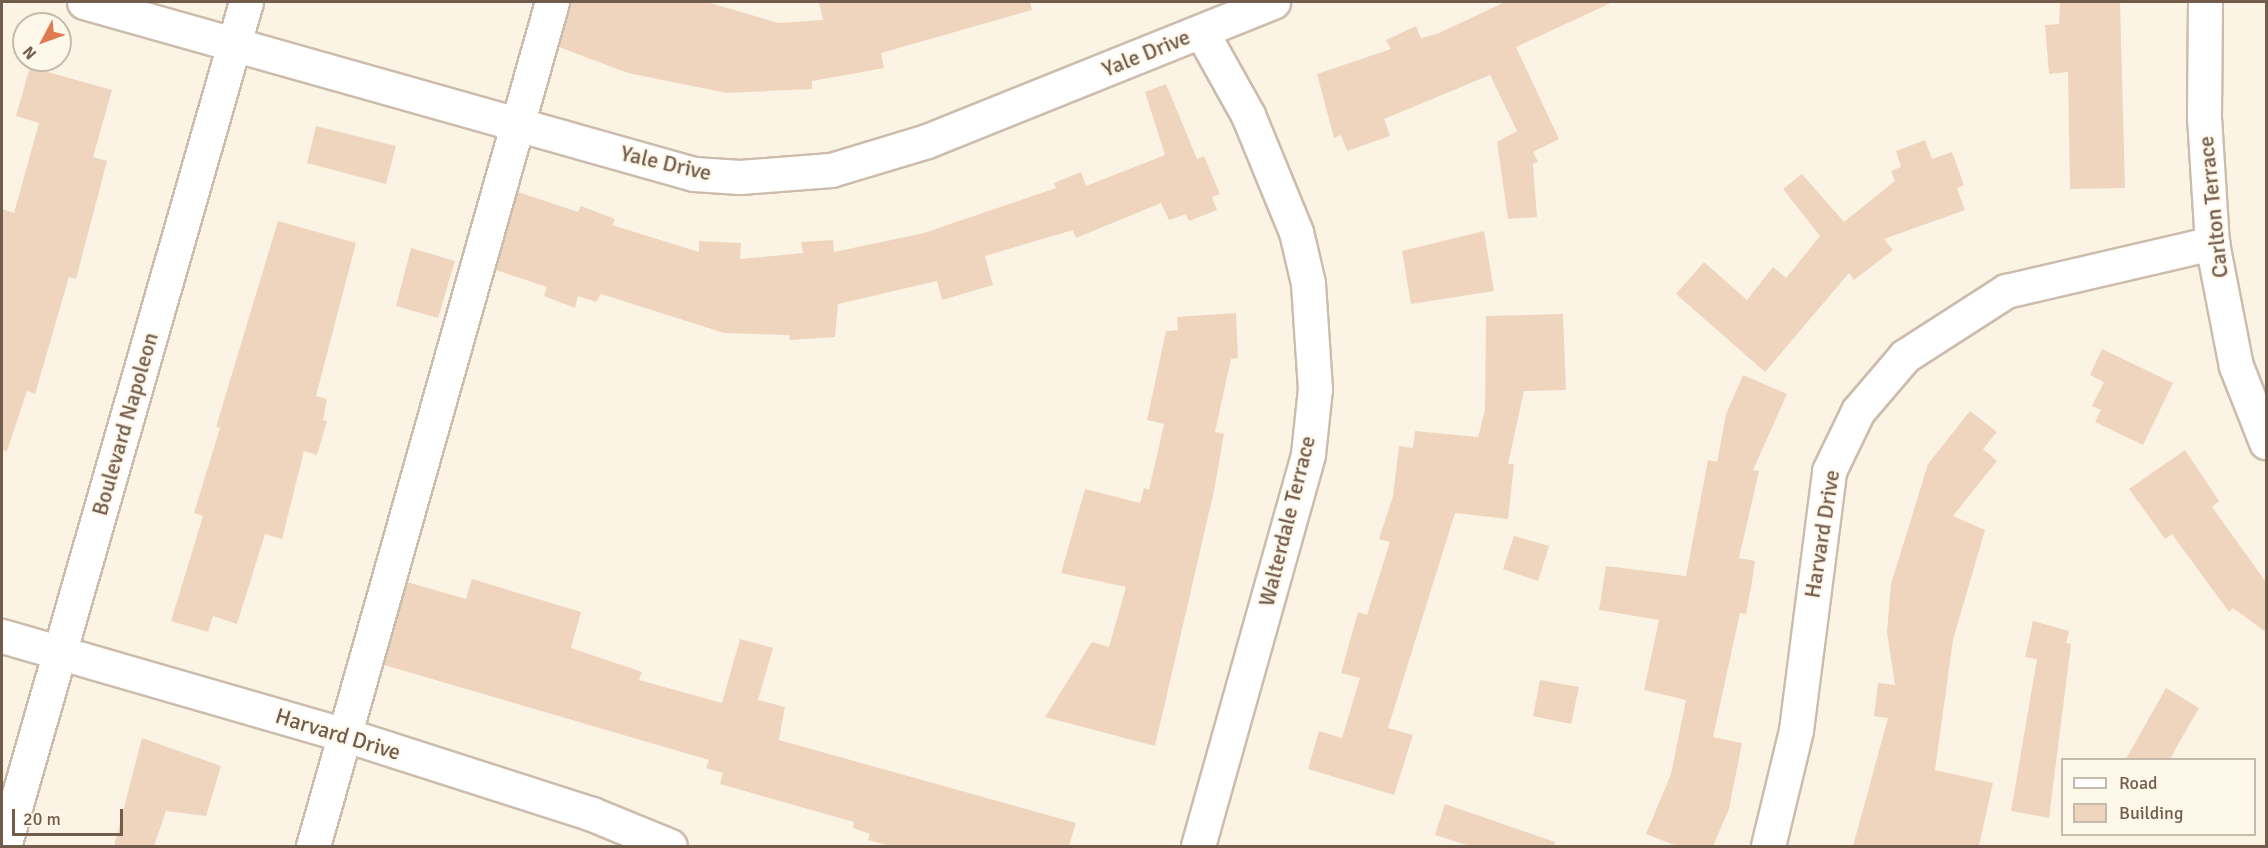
<!DOCTYPE html>
<style>
body{margin:0}
#map{position:relative;width:2268px;height:848px;overflow:hidden;background:#fbf4e5;font-family:Signika,sans-serif}
div>[style]{position:absolute}
[style*='--x']{left:calc(var(--x)*1px);top:calc(var(--y)*1px);width:calc(var(--w)*1px);rotate:calc(var(--a)*1deg)}
.building>*{inset:0;background:#efd5be}
.roads{filter:drop-shadow(2px 0 #ccbcac) drop-shadow(-2px 0 #ccbcac) drop-shadow(0 2px #ccbcac) drop-shadow(0 -2px #ccbcac)}
.minor>*{height:33px;margin:-16.5px;padding:0 16.5px;transform-origin:16.5px;border-radius:16.5px;background:#fff}
span{translate:-50% -50%;white-space:nowrap;text-align:center;line-height:1.15;-webkit-text-stroke:4.5px #fef8eb;paint-order:stroke}
.street-label{font-size:22px;color:#725c4c}
.frame{position:absolute;inset:0;border:3px solid #725c4c;pointer-events:none}
.legend{position:absolute;left:2061px;top:758px;width:195px;height:78px;box-sizing:border-box;background:#fef8eb;border:2px solid #c6baab;margin:0;padding:8px 10px;list-style:none;font-size:18px;color:#725c4c}
.legend li{display:flex;align-items:center;gap:12px;height:30px}
.legend b{width:30px;border:2px solid #c6baab}
.north{position:absolute;left:12px;top:12px;width:60px;height:60px;box-sizing:border-box;background:#fef8eb;border:2px solid #c6baab;border-radius:50%;rotate:229deg;font-size:16px;font-weight:700;line-height:24px;text-align:center;color:#725c4c}
.north::after{content:'';display:block;margin:auto;width:21px;height:27px;background:#de7b51;clip-path:polygon(50% 0,100% 100%,50% 72%,0 100%)}
.scale{position:absolute;left:12px;top:809px;width:111px;height:27px;box-sizing:border-box;border:3px solid #725c4c;border-top:0;padding-left:8px;font-size:18px;line-height:21px;white-space:nowrap;color:#725c4c;-webkit-text-stroke:4px #fef8eb;paint-order:stroke}
</style>
<div id="map">
<div class="building">
<div style="clip-path:polygon(570px 2px,707px 2px,778px 23px,823px 20px,819px 2px,1030px 2px,1032px 10px,881px 53px,884px 68px,812px 81px,812px 89px,727px 93px,628px 73px,559px 47px)"></div>
<div style="clip-path:polygon(1505px 2px,1613px 2px,1516px 47px,1559px 139px,1533px 152px,1538px 162px,1533px 164px,1537px 217px,1508px 219px,1497px 142px,1517px 131px,1490px 75px,1384px 119px,1390px 136px,1347px 151px,1341px 135px,1334px 138px,1317px 74px,1391px 49px,1386px 40px,1416px 26px,1421px 38px,1437px 34px)"></div>
<div style="clip-path:polygon(2060px 2px,2120px 2px,2125px 188px,2070px 189px,2068px 72px,2049px 74px,2045px 25px,2059px 24px)"></div>
<div style="clip-path:polygon(30px 67px,112px 90px,93px 157px,107px 161px,76px 279px,69px 277px,35px 394px,27px 391px,7px 451px,2px 450px,2px 209px,14px 213px,39px 123px,16px 116px)"></div>
<div style="clip-path:polygon(1166px 84px,1197px 159px,1204px 156px,1220px 194px,1212px 197px,1217px 210px,1189px 221px,1186px 214px,1169px 220px,1161px 203px,1076px 238px,1073px 230px,985px 256px,993px 285px,942px 300px,937px 281px,838px 304px,835px 337px,790px 340px,789px 335px,724px 333px,601px 294px,596px 302px,578px 296px,575px 308px,544px 296px,547px 287px,496px 270px,518px 192px,578px 212px,581px 206px,615px 219px,612px 225px,699px 252px,699px 241px,741px 243px,740px 259px,803px 253px,801px 242px,833px 240px,834px 252px,924px 233px,1056px 188px,1054px 183px,1081px 172px,1086px 186px,1165px 155px,1145px 92px)"></div>
<div style="clip-path:polygon(316px 126px,396px 146px,386px 184px,307px 163px)"></div>
<div style="clip-path:polygon(1925px 140px,1932px 159px,1952px 152px,1964px 185px,1957px 188px,1965px 210px,1884px 239px,1893px 250px,1854px 280px,1849px 273px,1765px 372px,1676px 294px,1704px 262px,1747px 300px,1773px 267px,1786px 278px,1820px 236px,1783px 189px,1802px 174px,1844px 222px,1895px 181px,1891px 171px,1901px 167px,1896px 151px)"></div>
<div style="clip-path:polygon(278px 221px,356px 243px,316px 396px,327px 399px,323px 420px,327px 421px,317px 455px,304px 451px,282px 539px,265px 534px,237px 624px,213px 616px,208px 632px,171px 621px,203px 516px,194px 513px,220px 428px,216px 427px)"></div>
<div style="clip-path:polygon(1484px 231px,1494px 291px,1411px 304px,1402px 251px)"></div>
<div style="clip-path:polygon(411px 248px,455px 261px,438px 318px,396px 306px)"></div>
<div style="clip-path:polygon(1236px 313px,1238px 358px,1231px 359px,1215px 432px,1224px 434px,1214px 491px,1155px 746px,1045px 717px,1092px 642px,1109px 647px,1126px 587px,1061px 573px,1085px 489px,1140px 503px,1144px 488px,1149px 490px,1164px 424px,1147px 420px,1166px 331px,1178px 330px,1177px 317px)"></div>
<div style="clip-path:polygon(1563px 314px,1566px 390px,1524px 391px,1508px 464px,1514px 464px,1508px 519px,1455px 513px,1388px 728px,1413px 735px,1394px 795px,1308px 769px,1319px 731px,1342px 738px,1360px 678px,1341px 673px,1358px 612px,1367px 615px,1390px 542px,1379px 539px,1393px 496px,1399px 446px,1413px 448px,1415px 431px,1478px 437px,1485px 410px,1486px 316px)"></div>
<div style="clip-path:polygon(2102px 349px,2173px 383px,2143px 445px,2095px 422px,2101px 410px,2092px 406px,2104px 382px,2090px 375px)"></div>
<div style="clip-path:polygon(1743px 375px,1787px 394px,1753px 470px,1759px 471px,1739px 558px,1755px 561px,1752px 582px,1746px 614px,1740px 613px,1713px 737px,1742px 743px,1729px 809px,1713px 846px,1677px 846px,1646px 834px,1671px 774px,1686px 700px,1644px 690px,1659px 620px,1599px 610px,1606px 566px,1686px 576px,1708px 460px,1717px 462px,1726px 414px)"></div>
<div style="clip-path:polygon(1970px 411px,1997px 432px,1983px 449px,1997px 461px,1953px 516px,1985px 530px,1953px 640px,1935px 770px,1993px 783px,1979px 846px,1853px 846px,1888px 718px,1874px 716px,1878px 683px,1895px 685px,1887px 632px,1891px 584px,1928px 464px)"></div>
<div style="clip-path:polygon(2185px 450px,2219px 501px,2212px 507px,2266px 582px,2266px 632px,2233px 608px,2229px 612px,2172px 534px,2165px 539px,2129px 489px)"></div>
<div style="clip-path:polygon(1514px 536px,1549px 546px,1538px 581px,1503px 569px)"></div>
<div style="clip-path:polygon(472px 579px,581px 612px,571px 648px,642px 672px,639px 680px,722px 703px,740px 639px,773px 648px,758px 700px,785px 707px,779px 740px,1076px 823px,1069px 846px,890px 846px,868px 840px,870px 834px,853px 828px,854px 822px,720px 784px,723px 773px,706px 768px,709px 760px,384px 665px,407px 582px,466px 599px)"></div>
<div style="clip-path:polygon(2033px 621px,2069px 631px,2066px 643px,2071px 644px,2049px 818px,2011px 811px,2037px 659px,2025px 657px)"></div>
<div style="clip-path:polygon(1540px 680px,1579px 687px,1571px 724px,1533px 716px)"></div>
<div style="clip-path:polygon(2166px 688px,2199px 708px,2180px 741px,2170px 759px,2126px 759px)"></div>
<div style="clip-path:polygon(142px 738px,221px 766px,206px 816px,166px 811px,154px 846px,114px 846px)"></div>
<div style="clip-path:polygon(1445px 804px,1555px 842px,1554px 846px,1470px 846px,1435px 835px)"></div>
</div>
<div class="roads">
<div class="minor">
<div style="--x:84;--y:2;--w:634;--a:15.75"></div>
<div style="--x:694;--y:174;--w:46;--a:3.7"></div>
<div style="--x:740;--y:177;--w:91;--a:-4.4"></div>
<div style="--x:831;--y:170;--w:100;--a:-16.8"></div>
<div style="--x:927;--y:141;--w:373;--a:-21.9"></div>
<div style="--x:2205;--y:2;--w:115;--a:90.5"></div>
<div style="--x:2204;--y:117;--w:126;--a:86.4"></div>
<div style="--x:2212;--y:243;--w:125;--a:79"></div>
<div style="--x:2236;--y:366;--w:82;--a:68.5"></div>
<div style="--x:2;--y:636;--w:358;--a:16.1"></div>
<div style="--x:346;--y:735;--w:258;--a:17.8"></div>
<div style="--x:592;--y:814;--w:84;--a:22.3"></div>
<div style="--x:4;--y:846;--w:878;--a:-74"></div>
<div style="--x:313;--y:846;--w:877;--a:-74.19"></div>
<div style="--x:1198;--y:846;--w:407;--a:-74.3"></div>
<div style="--x:1308;--y:454;--w:65;--a:-83.9"></div>
<div style="--x:1315;--y:389;--w:106;--a:-93.8"></div>
<div style="--x:1308;--y:283;--w:52;--a:-103.2"></div>
<div style="--x:1296;--y:232;--w:126;--a:-112.3"></div>
<div style="--x:1248;--y:115;--w:96;--a:-119.2"></div>
<div style="--x:1768;--y:846;--w:119;--a:-76.4"></div>
<div style="--x:1796;--y:730;--w:261;--a:-82.7"></div>
<div style="--x:1829;--y:471;--w:67;--a:-64.2"></div>
<div style="--x:1858;--y:411;--w:72;--a:-49.5"></div>
<div style="--x:1905;--y:356;--w:120;--a:-32.8"></div>
<div style="--x:2006;--y:291;--w:212;--a:-13.1"></div>
</div>
</div>
<div class="street-label">
<span style="left:1146px;top:53px;rotate:-22deg">Yale Drive</span>
<span style="left:666px;top:163px;rotate:13deg">Yale Drive</span>
<span style="left:2213px;top:207px;rotate:-96deg">Carlton Terrace</span>
<span style="left:125px;top:424px;rotate:-74deg">Boulevard Napoleon</span>
<span style="left:1287px;top:521px;rotate:-76deg">Walterdale Terrace</span>
<span style="left:1822px;top:534px;rotate:-81deg">Harvard Drive</span>
<span style="left:338px;top:734px;rotate:17deg">Harvard Drive</span>
</div>
<div class="frame"></div>
<ul class="legend">
<li><b style="height:8px;background:#fff"></b>Road</li>
<li><b style="height:16px;background:#efd5be"></b>Building</li>
</ul>
<div class="north">N</div>
<div class="scale">20 m</div>
</div>
